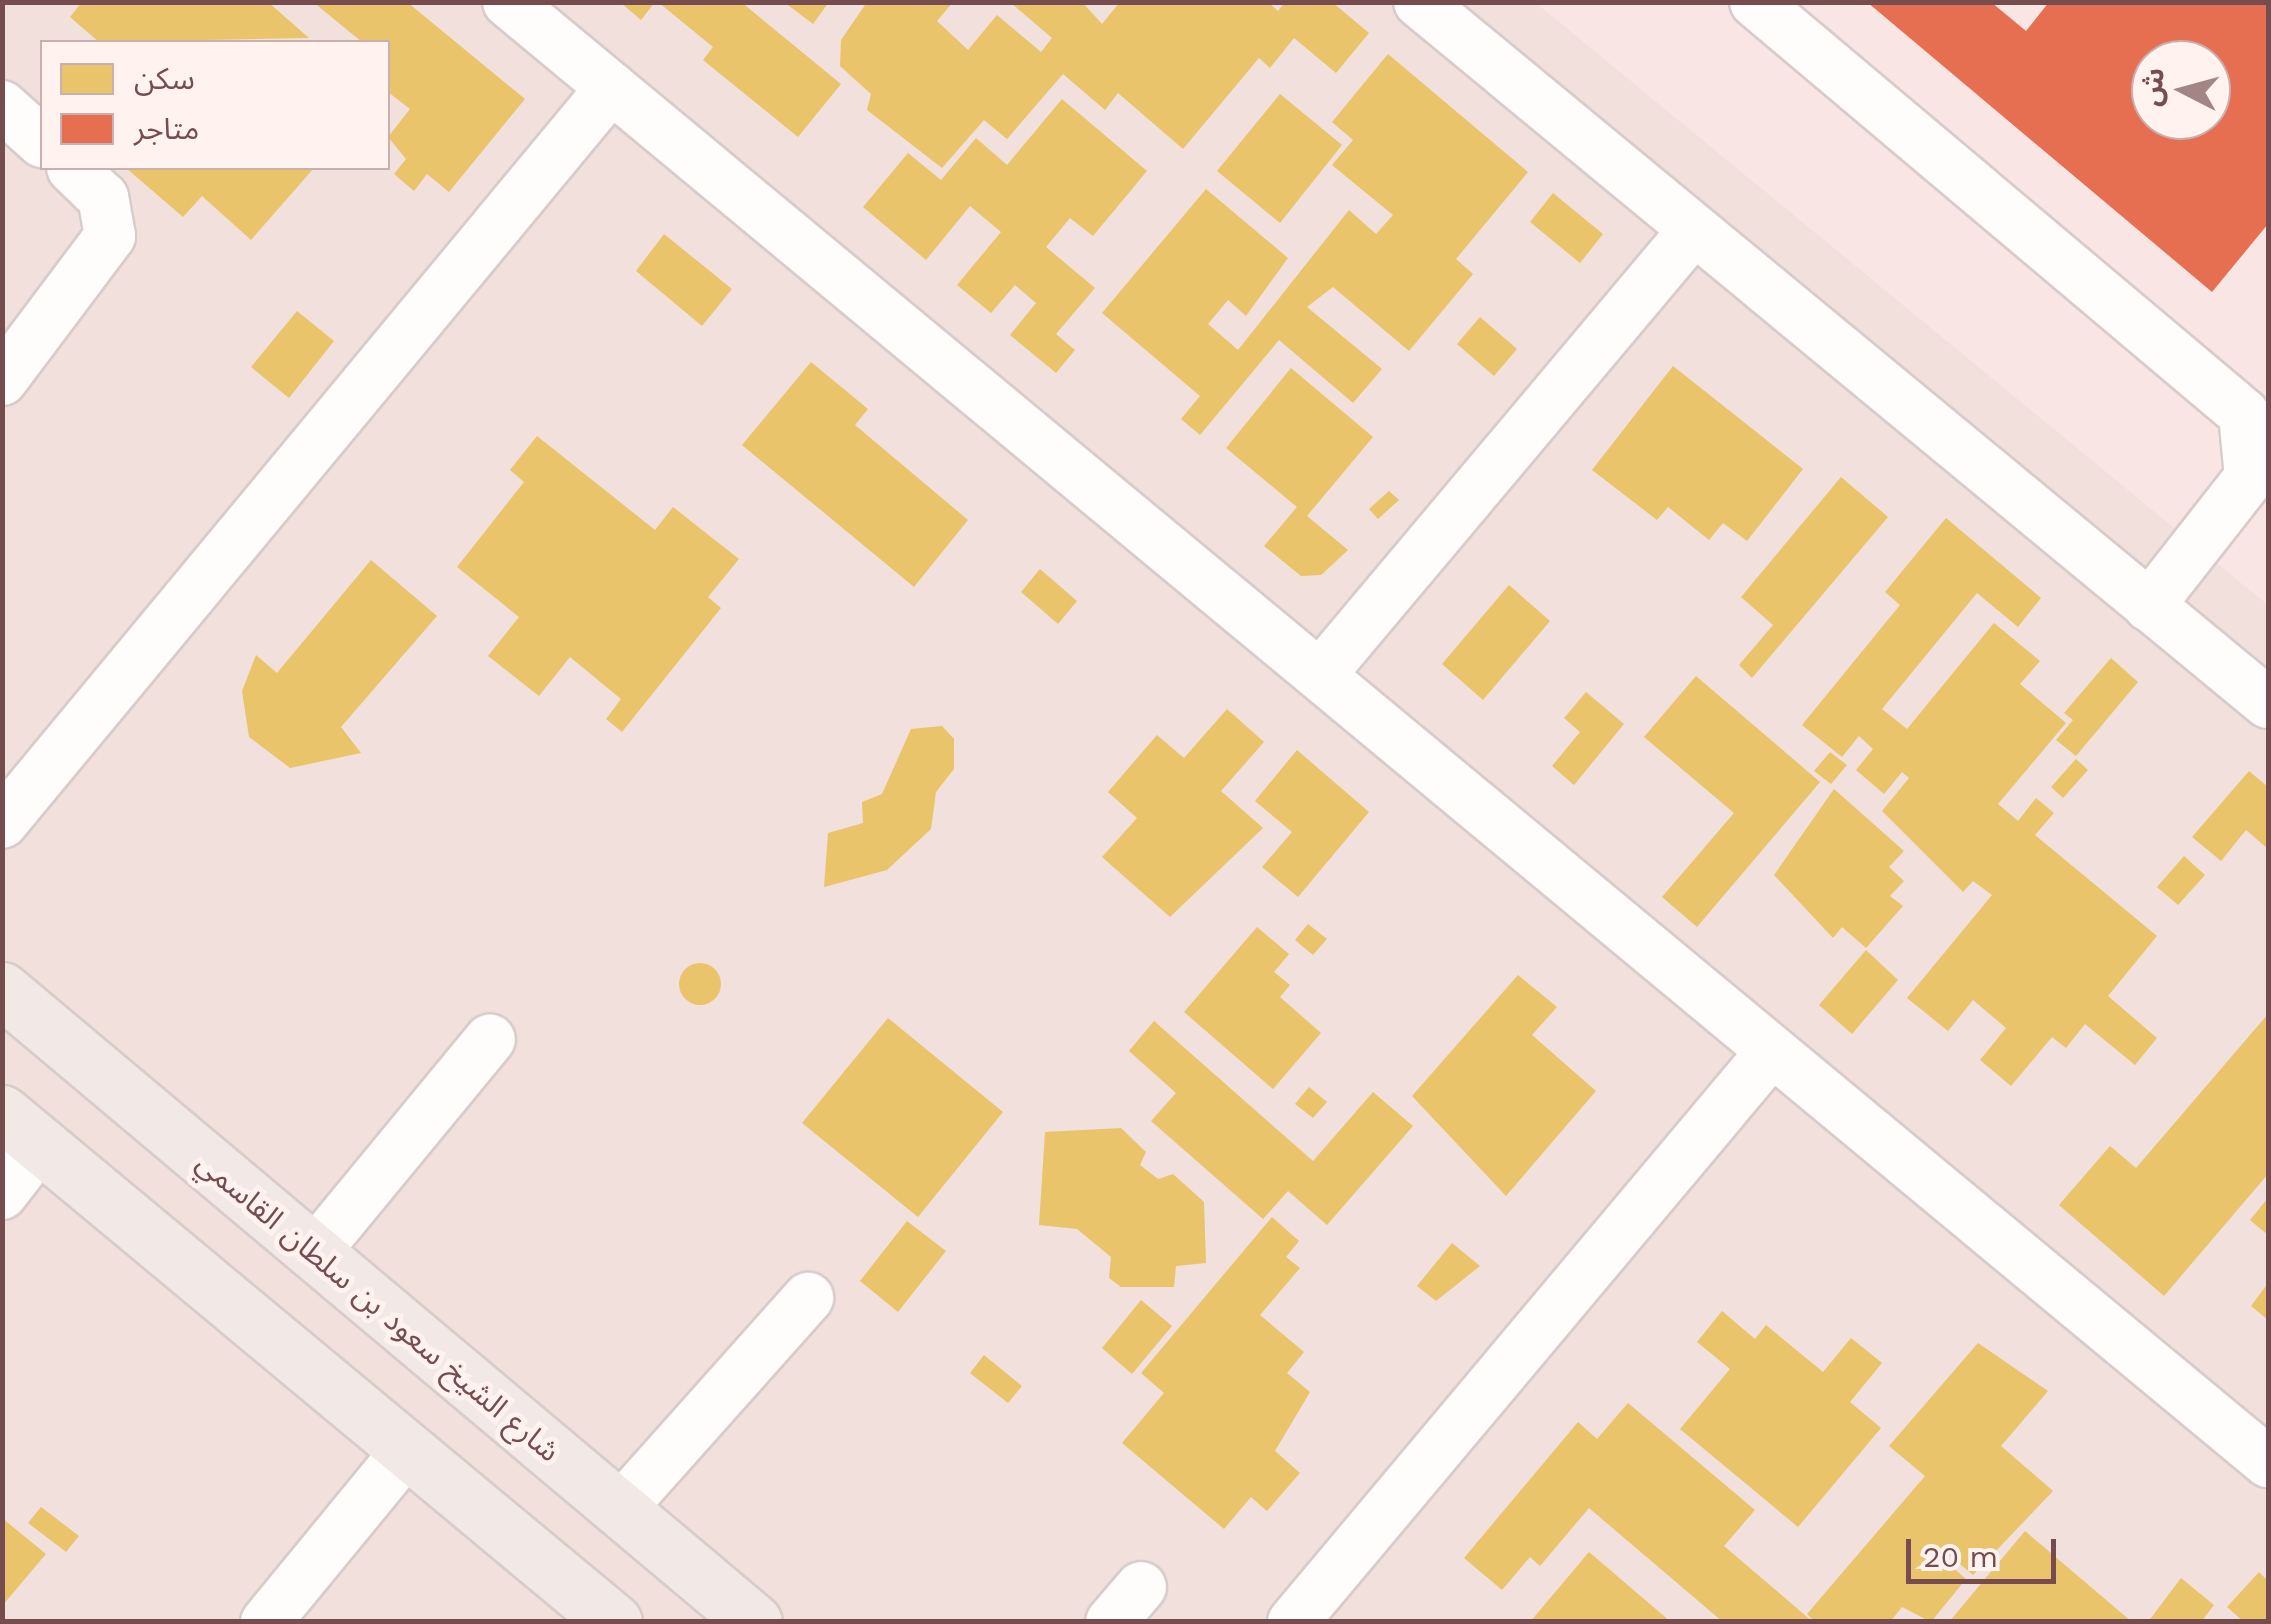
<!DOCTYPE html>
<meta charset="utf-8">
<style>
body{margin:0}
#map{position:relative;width:2271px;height:1624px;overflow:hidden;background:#f7efec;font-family:"Work Sans","Noto Sans Arabic",sans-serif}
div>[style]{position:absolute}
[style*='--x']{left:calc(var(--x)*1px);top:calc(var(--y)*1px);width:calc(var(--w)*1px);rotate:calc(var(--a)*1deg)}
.residential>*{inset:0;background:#f1e0dc}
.commercial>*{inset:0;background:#fae5e5}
.homes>*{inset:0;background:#e9c46a}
.round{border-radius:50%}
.shops>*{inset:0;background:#e76f51}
.roads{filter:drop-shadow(2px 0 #d8cccb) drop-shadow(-2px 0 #d8cccb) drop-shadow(0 2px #d8cccb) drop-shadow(0 -2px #d8cccb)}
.minor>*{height:50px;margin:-25px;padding:0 25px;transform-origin:25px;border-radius:25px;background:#fefdfc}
.major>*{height:55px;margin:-27.5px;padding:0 27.5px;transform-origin:27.5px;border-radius:27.5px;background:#f2e9e6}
span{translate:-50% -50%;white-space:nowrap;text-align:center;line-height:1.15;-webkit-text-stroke:10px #fff2ef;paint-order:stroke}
.street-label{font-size:30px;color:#764c4f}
.frame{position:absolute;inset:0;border:5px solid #764c4f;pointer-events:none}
.legend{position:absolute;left:40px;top:40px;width:350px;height:130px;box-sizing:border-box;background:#fff2ef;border:2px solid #c8b0af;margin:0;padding:12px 18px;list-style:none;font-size:30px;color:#764c4f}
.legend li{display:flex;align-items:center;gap:20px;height:50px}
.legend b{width:50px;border:2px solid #c8b0af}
.north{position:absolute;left:2131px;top:40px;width:100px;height:100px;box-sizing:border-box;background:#fff2ef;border:2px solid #c8b0af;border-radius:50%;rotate:276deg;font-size:28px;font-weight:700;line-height:40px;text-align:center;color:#764c4f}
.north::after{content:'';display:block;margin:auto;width:35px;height:45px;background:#a38586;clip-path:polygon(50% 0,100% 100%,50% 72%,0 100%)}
.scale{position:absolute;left:1906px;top:1539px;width:150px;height:45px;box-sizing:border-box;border:5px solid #764c4f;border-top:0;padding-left:12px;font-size:30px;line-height:35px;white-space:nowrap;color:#764c4f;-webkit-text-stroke:8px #fff2ef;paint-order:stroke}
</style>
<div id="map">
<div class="residential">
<div style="clip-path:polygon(evenodd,3px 3px,2268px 3px,2268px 1621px,3px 1622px,3px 3px,42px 42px,388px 42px,388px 168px,42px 168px,42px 42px,3px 3px,2151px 60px,2211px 60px,2211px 120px,2151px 120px,2151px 60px)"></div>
</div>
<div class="commercial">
<div style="clip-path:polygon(evenodd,1536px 3px,2268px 3px,2268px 605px,2196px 546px,1536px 3px,2151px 60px,2211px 60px,2211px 120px,2151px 120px,2151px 60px)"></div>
</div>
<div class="homes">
<div style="clip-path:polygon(82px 2px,268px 2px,309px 38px,99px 42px,70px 17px)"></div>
<div style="clip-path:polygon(313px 2px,407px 2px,525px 99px,449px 192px,427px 174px,414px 191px,394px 174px,406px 159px,388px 137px,410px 109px,388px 92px,388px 42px,362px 42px)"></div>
<div style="clip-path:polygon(620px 2px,655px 2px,641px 20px)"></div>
<div style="clip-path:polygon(658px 2px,741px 2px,841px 84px,798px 137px,703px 60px,713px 47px)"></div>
<div style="clip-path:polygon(784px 2px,829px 2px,813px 24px)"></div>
<div style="clip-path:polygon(867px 2px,953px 2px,937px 21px,968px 50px,997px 15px,1041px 52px,1052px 38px,1010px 2px,1082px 2px,1102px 24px,1120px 2px,1268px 2px,1278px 11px,1285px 2px,1332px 2px,1369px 33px,1336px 73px,1294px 38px,1270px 68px,1259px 58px,1183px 149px,1118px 93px,1105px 110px,1063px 74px,1007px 139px,984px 120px,942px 168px,867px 110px,871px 94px,840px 66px,841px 40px)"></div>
<div style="clip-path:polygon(1388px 54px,1528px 172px,1456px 259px,1473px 274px,1409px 351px,1333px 287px,1307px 307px,1382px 369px,1353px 403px,1279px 340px,1200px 435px,1181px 419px,1200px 396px,1102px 313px,1206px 189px,1288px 258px,1246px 316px,1228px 300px,1208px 324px,1238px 350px,1349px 210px,1376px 234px,1393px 215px,1332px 165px,1353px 140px,1332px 122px)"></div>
<div style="clip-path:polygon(1280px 94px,1342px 145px,1280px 223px,1217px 171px)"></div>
<div style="clip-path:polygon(1062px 99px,1147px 171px,1093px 236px,1070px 218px,1046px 247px,1095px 288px,1056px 334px,1075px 350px,1056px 373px,1010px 335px,1036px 303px,1015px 285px,991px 313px,957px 285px,1001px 232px,970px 206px,926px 260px,863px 207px,908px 153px,941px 180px,976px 138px,1007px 165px)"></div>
<div style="clip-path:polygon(126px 168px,314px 168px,251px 240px,202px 196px,183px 217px)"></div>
<div style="clip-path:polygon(1553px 193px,1603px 234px,1580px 263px,1530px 222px)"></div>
<div style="clip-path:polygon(664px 234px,732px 289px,702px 326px,636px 271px)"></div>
<div style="clip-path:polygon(297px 311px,334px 341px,289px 398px,251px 367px)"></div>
<div style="clip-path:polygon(1480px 317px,1517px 349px,1494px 376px,1457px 344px)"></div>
<div style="clip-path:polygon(811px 362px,868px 409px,855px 425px,968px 520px,914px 587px,742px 445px)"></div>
<div style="clip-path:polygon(1673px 366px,1803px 469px,1747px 541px,1723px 523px,1709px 540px,1668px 507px,1657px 520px,1592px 470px)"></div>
<div style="clip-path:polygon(1291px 368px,1373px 437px,1307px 516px,1348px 550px,1321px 575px,1301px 576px,1264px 546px,1297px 507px,1226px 448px)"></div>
<div style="clip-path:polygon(537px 436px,655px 530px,673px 507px,739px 559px,708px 597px,721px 608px,622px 732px,606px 719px,621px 699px,570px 657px,539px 696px,488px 656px,519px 617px,457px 567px,524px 482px,510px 470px)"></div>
<div style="clip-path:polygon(1841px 477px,1888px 517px,1752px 678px,1739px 665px,1773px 625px,1741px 597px)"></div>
<div style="clip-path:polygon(1389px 491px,1399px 500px,1378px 519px,1369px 509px)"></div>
<div style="clip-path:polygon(1946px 518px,2041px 598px,2018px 627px,1977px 593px,1882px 709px,1907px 729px,1994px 623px,2040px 661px,2020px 684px,2066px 723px,1998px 804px,2018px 821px,2036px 798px,2054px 813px,2035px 835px,2157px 936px,2108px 996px,2157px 1038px,2135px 1065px,2085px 1024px,2066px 1048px,2052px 1037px,2011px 1086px,1980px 1060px,2006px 1028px,1973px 1000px,1948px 1031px,1907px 998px,1992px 895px,1973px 881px,1963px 892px,1882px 811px,1909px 778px,1902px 772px,1884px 794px,1856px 770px,1873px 749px,1859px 736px,1842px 757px,1802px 725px,1900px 605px,1885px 592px)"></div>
<div style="clip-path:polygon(371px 560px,437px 616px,341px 727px,361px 753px,290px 768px,249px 737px,242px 691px,256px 655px,277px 673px)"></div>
<div style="clip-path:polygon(1040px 569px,1077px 601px,1058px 624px,1021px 592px)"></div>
<div style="clip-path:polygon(1509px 585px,1550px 621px,1483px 700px,1442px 664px)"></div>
<div style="clip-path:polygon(2111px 658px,2138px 682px,2076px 756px,2056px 740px,2073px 720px,2064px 713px)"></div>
<div style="clip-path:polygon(1696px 676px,1820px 782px,1697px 927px,1662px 897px,1734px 813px,1644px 737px)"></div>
<div style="clip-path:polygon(1586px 692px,1624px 724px,1574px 785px,1552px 766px,1580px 732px,1564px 718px)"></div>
<div style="clip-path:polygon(1227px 709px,1264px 742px,1221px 791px,1263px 828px,1170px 917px,1102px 857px,1137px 818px,1108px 792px,1157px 735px,1184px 758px)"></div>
<div style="clip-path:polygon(942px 726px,954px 739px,954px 769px,936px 792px,931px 829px,887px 870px,824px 887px,828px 833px,863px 823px,862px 802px,882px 794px,911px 729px)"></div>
<div style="clip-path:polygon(1297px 750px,1369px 812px,1298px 897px,1262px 867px,1292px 832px,1255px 801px)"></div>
<div style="clip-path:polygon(1830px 752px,1847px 765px,1831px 784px,1814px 771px)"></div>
<div style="clip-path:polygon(2076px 759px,2088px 770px,2063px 798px,2051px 787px)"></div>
<div style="clip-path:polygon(2249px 771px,2268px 787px,2268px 849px,2246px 830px,2221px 861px,2192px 837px)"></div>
<div style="clip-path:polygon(1834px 789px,1904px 851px,1889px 867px,1904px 881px,1890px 896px,1903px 906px,1866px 948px,1842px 927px,1833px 938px,1774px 875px)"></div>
<div style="clip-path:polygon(2184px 856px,2205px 875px,2178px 905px,2157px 887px)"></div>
<div style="clip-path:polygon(1308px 924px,1327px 939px,1313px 955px,1295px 940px)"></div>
<div style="clip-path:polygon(1257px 927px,1289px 954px,1274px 972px,1290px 985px,1280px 997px,1321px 1033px,1273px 1089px,1184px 1012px)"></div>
<div style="clip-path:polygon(1866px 950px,1898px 980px,1852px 1034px,1819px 1005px)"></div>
<div class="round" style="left:679px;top:963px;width:42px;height:42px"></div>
<div style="clip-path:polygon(1518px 975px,1557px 1007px,1532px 1035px,1596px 1091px,1506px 1196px,1412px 1096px)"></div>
<div style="clip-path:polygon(2268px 1014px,2268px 1174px,2164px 1296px,2059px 1205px,2110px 1146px,2136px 1168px)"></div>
<div style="clip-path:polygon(888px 1018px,1003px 1112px,918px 1217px,802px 1123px)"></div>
<div style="clip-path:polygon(1154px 1021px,1313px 1161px,1373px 1092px,1413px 1126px,1327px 1225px,1288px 1191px,1263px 1219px,1151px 1121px,1176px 1093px,1129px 1051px)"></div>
<div style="clip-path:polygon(1309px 1087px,1327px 1102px,1313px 1118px,1295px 1104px)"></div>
<div style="clip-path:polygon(1121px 1128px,1146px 1152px,1140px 1165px,1158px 1179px,1173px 1174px,1204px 1202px,1206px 1263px,1176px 1266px,1174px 1287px,1121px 1287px,1109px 1278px,1111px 1257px,1077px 1229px,1039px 1225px,1045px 1132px)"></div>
<div style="clip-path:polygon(2268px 1198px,2268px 1235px,2250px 1220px)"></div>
<div style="clip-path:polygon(1272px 1217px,1299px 1241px,1286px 1257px,1300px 1268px,1260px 1315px,1304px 1352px,1287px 1373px,1310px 1392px,1275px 1451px,1300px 1473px,1267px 1511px,1251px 1497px,1224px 1529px,1122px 1443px,1164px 1393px,1141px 1373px)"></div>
<div style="clip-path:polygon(907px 1221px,946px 1251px,898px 1312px,860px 1281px)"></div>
<div style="clip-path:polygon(1452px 1243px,1480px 1266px,1436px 1301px,1417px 1286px)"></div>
<div style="clip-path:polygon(2268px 1283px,2268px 1320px,2251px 1306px)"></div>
<div style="clip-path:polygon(1141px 1300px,1172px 1326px,1132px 1374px,1102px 1348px)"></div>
<div style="clip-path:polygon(1722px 1311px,1755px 1339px,1766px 1325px,1823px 1372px,1851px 1338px,1882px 1363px,1850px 1402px,1881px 1428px,1798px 1527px,1680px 1429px,1730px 1369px,1697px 1342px)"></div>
<div style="clip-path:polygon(1978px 1343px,2048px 1391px,2001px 1446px,2053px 1491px,1973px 1575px,1948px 1554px,1943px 1559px,1966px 1579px,1931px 1622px,1902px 1607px,1890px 1622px,1815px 1622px,1807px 1614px,1925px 1476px,1889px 1446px)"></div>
<div style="clip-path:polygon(984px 1355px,1022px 1386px,1008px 1403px,970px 1373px)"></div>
<div style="clip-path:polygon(1628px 1403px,1755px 1510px,1724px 1546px,1813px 1622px,1723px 1622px,1589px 1508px,1540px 1566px,1530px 1557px,1502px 1590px,1464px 1558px,1578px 1422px,1597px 1439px)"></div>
<div style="clip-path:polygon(41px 1507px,79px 1536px,66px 1552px,28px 1523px)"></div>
<div style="clip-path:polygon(2px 1518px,46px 1554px,2px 1606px)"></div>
<div style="clip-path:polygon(2025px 1531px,2132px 1622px,1949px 1622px)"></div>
<div style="clip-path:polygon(1589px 1552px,1671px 1622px,1530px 1622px)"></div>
<div style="clip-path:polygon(2259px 1572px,2268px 1581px,2268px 1622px,2244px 1622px,2227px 1607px)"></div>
<div style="clip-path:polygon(2181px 1578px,2214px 1605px,2201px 1622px,2148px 1622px)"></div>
</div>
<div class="shops">
<div style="clip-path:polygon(evenodd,1867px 2px,1991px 2px,2026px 31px,2049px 2px,2268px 2px,2268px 224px,2212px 292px,1867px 2px,2151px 60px,2211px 60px,2211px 120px,2151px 120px,2151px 60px)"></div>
</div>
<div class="roads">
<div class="minor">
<div style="--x:508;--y:2;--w:2287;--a:39.68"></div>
<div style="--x:1419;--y:2;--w:1101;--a:39.55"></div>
<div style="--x:1755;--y:2;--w:639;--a:40.12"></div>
<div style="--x:2244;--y:414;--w:63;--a:84.6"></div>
<div style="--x:2250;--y:477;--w:164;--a:128.1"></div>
<div style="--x:2;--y:106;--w:54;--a:42"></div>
<div style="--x:2;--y:380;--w:180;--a:-53.1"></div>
<div style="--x:110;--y:236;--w:39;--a:-100"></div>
<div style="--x:103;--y:198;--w:43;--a:-135.9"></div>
<div style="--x:1320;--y:675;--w:580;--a:-49.97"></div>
<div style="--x:2;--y:823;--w:955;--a:-50.36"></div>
<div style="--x:2;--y:1194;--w:62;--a:-52.2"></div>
<div style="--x:313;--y:1254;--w:278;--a:-50.5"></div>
<div style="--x:620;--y:1509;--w:283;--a:-48.3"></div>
<div style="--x:266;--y:1622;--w:224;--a:-50.6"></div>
<div style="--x:1111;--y:1622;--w:46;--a:-49.4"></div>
<div style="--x:1293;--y:1622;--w:745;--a:-50.01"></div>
</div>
<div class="major">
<div style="--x:2;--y:990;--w:982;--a:40.04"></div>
<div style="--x:2;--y:1113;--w:796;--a:39.75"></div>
</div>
</div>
<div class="street-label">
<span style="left:378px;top:1307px;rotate:40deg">شارع الشيخ سعود بن سلطان القاسمي</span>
</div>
<div class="frame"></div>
<ul class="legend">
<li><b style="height:28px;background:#e9c46a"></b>سكن</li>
<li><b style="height:28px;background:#e76f51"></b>متاجر</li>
</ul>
<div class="north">ش</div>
<div class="scale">20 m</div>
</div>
